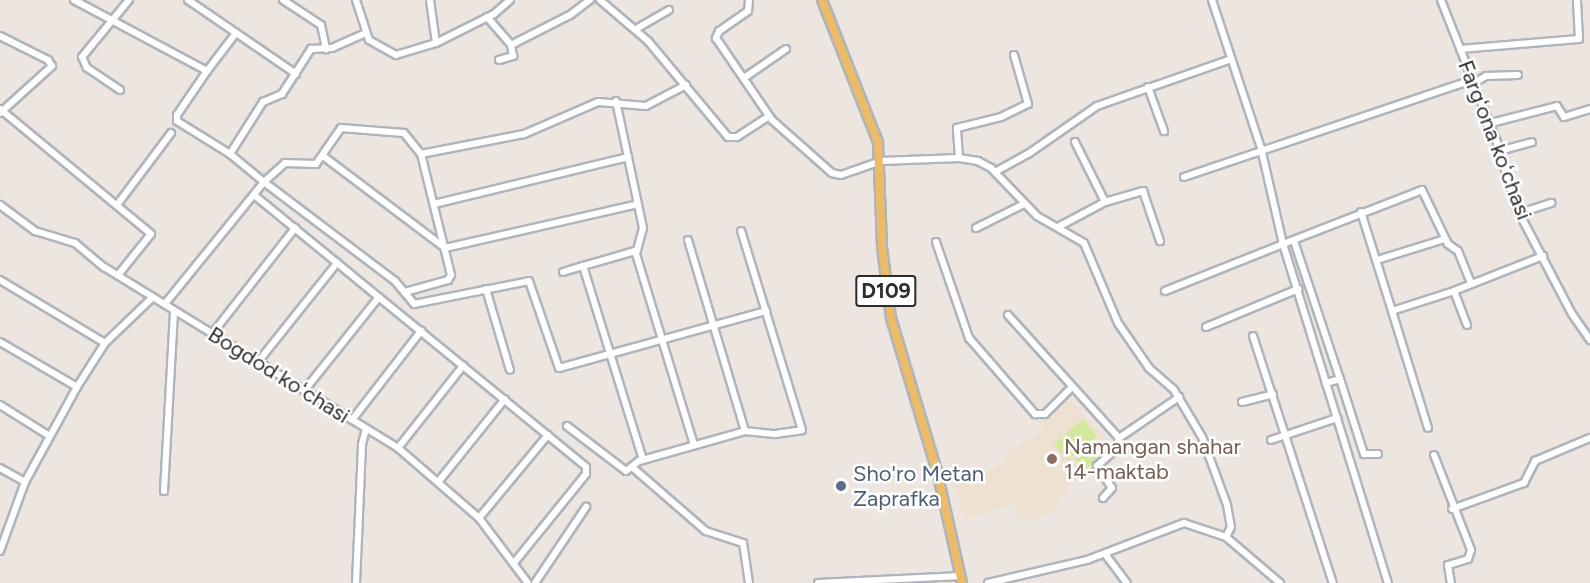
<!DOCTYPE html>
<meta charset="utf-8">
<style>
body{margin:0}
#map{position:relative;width:1590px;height:583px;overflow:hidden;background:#ede6e0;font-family:Figtree,sans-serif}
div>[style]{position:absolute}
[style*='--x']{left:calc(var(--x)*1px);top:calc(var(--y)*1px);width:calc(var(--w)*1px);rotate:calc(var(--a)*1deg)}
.education>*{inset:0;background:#eee1d1}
.pitch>*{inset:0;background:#d2e89c}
.roads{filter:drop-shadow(2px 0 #b0b4bc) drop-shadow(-2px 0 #b0b4bc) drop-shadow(0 2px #b0b4bc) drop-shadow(0 -2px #b0b4bc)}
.minor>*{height:6px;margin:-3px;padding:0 3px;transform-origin:3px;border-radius:3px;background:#fff}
.major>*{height:8px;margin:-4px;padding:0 4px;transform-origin:4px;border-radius:4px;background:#ebbb67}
.dots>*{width:16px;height:16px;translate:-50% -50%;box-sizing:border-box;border:3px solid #fff;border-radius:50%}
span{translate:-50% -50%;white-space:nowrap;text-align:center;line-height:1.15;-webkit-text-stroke:5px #fff;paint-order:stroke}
.shield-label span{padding:2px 4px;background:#fff;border:2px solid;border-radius:4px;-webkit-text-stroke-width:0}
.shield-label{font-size:21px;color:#2d2d2d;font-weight:700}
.street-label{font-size:22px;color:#2d2d2d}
.education-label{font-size:22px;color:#785e54}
.left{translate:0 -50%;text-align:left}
.service-label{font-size:22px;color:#4e5e75}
</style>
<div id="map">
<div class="education">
<div style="clip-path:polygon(1068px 397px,1113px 447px,1066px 488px,1068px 492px,1059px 499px,1063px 504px,1046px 515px,1021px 524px,1013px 504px,965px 519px,954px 485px,1005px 462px,1002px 456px,1044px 430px,1038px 422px)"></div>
</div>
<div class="pitch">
<div style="clip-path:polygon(1083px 419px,1097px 436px,1068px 460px,1054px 444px)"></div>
<div style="clip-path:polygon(1094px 442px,1104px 453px,1085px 470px,1075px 459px)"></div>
</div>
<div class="roads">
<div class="minor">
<div style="--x:74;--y:0;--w:151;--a:28.1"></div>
<div style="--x:207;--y:71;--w:53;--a:124.3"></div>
<div style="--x:177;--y:115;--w:6;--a:90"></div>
<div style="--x:177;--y:121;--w:62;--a:31.9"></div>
<div style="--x:230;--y:154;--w:44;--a:39.5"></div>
<div style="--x:264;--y:182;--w:157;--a:129.1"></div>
<div style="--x:188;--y:0;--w:131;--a:34.4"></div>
<div style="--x:283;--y:0;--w:45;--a:33.3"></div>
<div style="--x:321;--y:25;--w:25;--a:78"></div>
<div style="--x:356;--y:0;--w:42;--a:72"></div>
<div style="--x:369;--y:40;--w:31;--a:29"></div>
<div style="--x:396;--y:55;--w:42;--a:-16.7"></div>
<div style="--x:436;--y:43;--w:65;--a:-26.6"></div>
<div style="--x:494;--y:14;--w:21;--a:-41"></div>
<div style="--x:430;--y:0;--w:43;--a:82.1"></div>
<div style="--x:600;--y:0;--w:63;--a:40.5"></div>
<div style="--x:648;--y:41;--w:125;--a:50.2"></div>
<div style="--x:728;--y:137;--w:9;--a:0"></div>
<div style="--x:737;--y:137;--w:38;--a:-33"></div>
<div style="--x:749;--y:0;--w:11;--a:95"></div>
<div style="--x:748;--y:11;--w:35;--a:145"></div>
<div style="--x:719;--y:31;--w:8;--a:113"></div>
<div style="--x:716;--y:38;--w:99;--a:55.7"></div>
<div style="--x:772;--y:120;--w:80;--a:41.5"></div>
<div style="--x:832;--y:173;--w:9;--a:13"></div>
<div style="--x:841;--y:175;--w:42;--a:-19.3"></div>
<div style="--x:881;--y:161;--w:78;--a:-2.2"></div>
<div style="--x:959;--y:158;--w:19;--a:9"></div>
<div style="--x:978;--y:161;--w:15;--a:28"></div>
<div style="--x:991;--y:168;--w:66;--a:46.2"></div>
<div style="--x:1037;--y:216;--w:54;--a:29.9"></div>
<div style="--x:1084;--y:243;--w:87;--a:67"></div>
<div style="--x:1118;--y:323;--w:55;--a:55.4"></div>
<div style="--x:1149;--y:368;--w:33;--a:41"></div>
<div style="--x:1174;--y:390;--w:55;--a:59.2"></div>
<div style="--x:1202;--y:437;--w:72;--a:69.8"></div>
<div style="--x:1227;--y:505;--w:22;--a:80"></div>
<div style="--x:1231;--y:527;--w:11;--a:117"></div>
<div style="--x:1212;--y:0;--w:156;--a:71.7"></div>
<div style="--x:1261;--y:148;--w:98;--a:77.1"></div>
<div style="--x:1283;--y:244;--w:149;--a:-21.2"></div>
<div style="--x:1422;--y:190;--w:60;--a:64.3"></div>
<div style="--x:1448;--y:244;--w:12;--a:35"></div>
<div style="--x:1458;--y:251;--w:35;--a:68"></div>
<div style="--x:1441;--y:0;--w:153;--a:68.5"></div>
<div style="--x:1497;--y:142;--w:68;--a:73.7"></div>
<div style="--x:1516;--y:207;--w:121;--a:62.4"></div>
<div style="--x:1572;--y:314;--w:32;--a:55"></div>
<div style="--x:487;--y:17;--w:37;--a:49"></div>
<div style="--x:511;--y:45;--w:66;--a:-27"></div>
<div style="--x:570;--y:15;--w:25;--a:-37"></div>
<div style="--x:636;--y:29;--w:38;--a:-30"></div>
<div style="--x:0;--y:36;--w:54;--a:26.6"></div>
<div style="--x:48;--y:60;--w:7;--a:56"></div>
<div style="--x:52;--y:66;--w:70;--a:137.9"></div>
<div style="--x:1460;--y:49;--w:119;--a:-4.8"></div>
<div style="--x:1579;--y:39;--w:39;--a:-93"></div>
<div style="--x:499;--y:60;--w:15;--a:-16"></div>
<div style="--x:513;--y:56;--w:11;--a:-100"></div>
<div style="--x:207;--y:71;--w:48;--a:-52.7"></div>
<div style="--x:744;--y:78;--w:51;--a:-34.6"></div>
<div style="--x:1474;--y:83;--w:14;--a:-30"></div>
<div style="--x:1486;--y:76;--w:32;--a:-2"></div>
<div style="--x:686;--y:85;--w:45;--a:152.3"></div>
<div style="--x:646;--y:106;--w:48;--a:-175.2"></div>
<div style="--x:598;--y:102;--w:81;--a:156.6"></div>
<div style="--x:524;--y:134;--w:105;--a:169"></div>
<div style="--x:421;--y:154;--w:27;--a:-129"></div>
<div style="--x:404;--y:133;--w:63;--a:-175.5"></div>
<div style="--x:341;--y:128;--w:44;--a:124.8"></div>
<div style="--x:316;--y:164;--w:31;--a:-178"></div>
<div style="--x:285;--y:163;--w:28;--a:138"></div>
<div style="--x:264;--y:182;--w:164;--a:37.1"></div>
<div style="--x:395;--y:281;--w:30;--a:50"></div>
<div style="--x:414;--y:304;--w:117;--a:-11.3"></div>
<div style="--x:529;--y:281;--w:92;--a:71"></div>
<div style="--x:559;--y:368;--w:215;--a:-15.4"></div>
<div style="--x:1148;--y:87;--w:47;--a:70"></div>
<div style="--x:120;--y:90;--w:40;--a:-146"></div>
<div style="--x:87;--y:68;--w:12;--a:-114"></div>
<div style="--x:82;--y:57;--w:74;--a:-50.5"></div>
<div style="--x:616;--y:101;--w:130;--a:78"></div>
<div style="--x:643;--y:228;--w:27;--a:105"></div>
<div style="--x:636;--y:254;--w:200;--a:73.1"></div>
<div style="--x:0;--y:109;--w:196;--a:39.6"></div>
<div style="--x:151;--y:234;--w:53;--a:128.8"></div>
<div style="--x:1487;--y:124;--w:72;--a:-14.4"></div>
<div style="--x:1557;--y:106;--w:13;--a:58"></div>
<div style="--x:1564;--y:117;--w:27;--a:-17"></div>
<div style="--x:1075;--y:142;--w:67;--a:63.4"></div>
<div style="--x:1499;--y:151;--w:34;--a:-15"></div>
<div style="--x:230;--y:154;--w:62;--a:-57.6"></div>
<div style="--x:263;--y:102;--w:21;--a:-23"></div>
<div style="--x:282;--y:94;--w:54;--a:-57.2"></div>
<div style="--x:311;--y:49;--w:21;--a:-3"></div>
<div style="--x:332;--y:48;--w:35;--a:-24"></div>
<div style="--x:323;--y:156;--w:153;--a:37"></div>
<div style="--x:445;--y:248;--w:198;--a:-12.8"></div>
<div style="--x:959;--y:158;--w:30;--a:-94"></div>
<div style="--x:957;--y:128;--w:45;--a:-14"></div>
<div style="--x:1001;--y:117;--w:30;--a:-26"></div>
<div style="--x:1028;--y:104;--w:51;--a:-105.9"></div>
<div style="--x:995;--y:172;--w:38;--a:-29"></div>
<div style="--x:1028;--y:154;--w:84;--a:-34.8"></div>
<div style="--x:1097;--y:106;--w:142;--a:-19.3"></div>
<div style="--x:1184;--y:177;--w:305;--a:-18.6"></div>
<div style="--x:254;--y:195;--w:429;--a:39.3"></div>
<div style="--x:586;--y:467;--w:7;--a:90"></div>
<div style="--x:586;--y:474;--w:114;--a:129"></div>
<div style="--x:434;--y:204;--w:200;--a:-13.6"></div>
<div style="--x:0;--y:205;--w:44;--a:36.6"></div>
<div style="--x:35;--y:231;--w:42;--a:16.7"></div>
<div style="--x:75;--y:243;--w:38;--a:40"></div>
<div style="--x:104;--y:267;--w:345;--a:31.6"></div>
<div style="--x:398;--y:448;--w:107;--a:40.8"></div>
<div style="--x:479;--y:518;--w:81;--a:53"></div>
<div style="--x:117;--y:205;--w:90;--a:-53.1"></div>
<div style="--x:1361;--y:212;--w:104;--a:72.6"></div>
<div style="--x:1392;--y:311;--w:65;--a:-17.9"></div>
<div style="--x:1520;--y:213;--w:33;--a:-18"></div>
<div style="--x:1058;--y:227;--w:53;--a:-28"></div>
<div style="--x:1105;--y:202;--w:40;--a:-16"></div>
<div style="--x:1143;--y:191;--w:53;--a:71.2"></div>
<div style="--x:976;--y:228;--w:54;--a:-26.6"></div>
<div style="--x:688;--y:240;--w:199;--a:73.4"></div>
<div style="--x:1294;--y:241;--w:145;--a:71.6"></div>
<div style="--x:1340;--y:379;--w:15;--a:164"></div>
<div style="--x:936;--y:242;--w:102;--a:71"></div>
<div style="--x:969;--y:338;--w:101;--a:49"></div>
<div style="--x:1035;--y:414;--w:10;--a:0"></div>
<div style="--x:1045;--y:414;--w:37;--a:-45"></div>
<div style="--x:635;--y:251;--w:54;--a:163.9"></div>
<div style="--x:583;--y:266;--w:203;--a:72.8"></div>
<div style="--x:1377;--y:260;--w:71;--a:-17.2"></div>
<div style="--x:563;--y:272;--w:21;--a:-17"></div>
<div style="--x:0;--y:280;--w:122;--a:31"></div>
<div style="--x:486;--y:289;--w:84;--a:73.5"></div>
<div style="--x:1165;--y:291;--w:127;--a:-21.7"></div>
<div style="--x:1283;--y:244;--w:355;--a:72.8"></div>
<div style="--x:405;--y:292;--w:45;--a:-15.6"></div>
<div style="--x:448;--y:280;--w:6;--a:-59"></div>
<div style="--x:451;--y:275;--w:125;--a:-103.9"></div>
<div style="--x:1392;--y:311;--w:122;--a:72.9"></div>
<div style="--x:1008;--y:315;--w:166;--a:47.9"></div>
<div style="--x:1119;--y:438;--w:73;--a:-34.3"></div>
<div style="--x:1467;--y:325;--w:36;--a:-111"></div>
<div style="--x:1454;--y:291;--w:96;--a:-21.5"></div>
<div style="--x:1206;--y:327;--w:100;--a:-22.4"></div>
<div style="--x:212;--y:334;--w:135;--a:-51.9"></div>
<div style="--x:1253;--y:336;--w:260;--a:72.1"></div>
<div style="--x:0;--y:342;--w:89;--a:30.3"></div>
<div style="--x:258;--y:362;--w:127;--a:-51.4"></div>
<div style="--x:1340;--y:379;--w:79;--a:72.3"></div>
<div style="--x:1364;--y:454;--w:14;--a:0"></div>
<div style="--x:304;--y:391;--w:120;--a:-51.4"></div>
<div style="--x:1242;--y:402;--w:32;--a:-14"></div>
<div style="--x:0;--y:405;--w:57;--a:32"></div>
<div style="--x:352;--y:420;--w:113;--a:-52.2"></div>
<div style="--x:567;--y:426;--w:74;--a:37.3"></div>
<div style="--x:626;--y:471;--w:16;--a:-38"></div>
<div style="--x:639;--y:461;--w:110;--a:-15.8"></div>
<div style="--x:745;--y:431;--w:30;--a:6"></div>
<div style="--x:775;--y:434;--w:27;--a:-8"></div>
<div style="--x:802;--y:430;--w:208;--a:-107"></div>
<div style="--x:1271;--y:440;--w:70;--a:-18.4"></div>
<div style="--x:398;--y:448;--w:105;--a:-51.6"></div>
<div style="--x:1434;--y:455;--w:102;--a:68.7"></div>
<div style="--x:1471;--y:550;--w:9;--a:108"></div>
<div style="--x:1468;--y:559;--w:21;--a:163"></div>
<div style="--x:1448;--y:565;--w:18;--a:81"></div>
<div style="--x:632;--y:467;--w:98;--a:40.9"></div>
<div style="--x:706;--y:531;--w:39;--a:18"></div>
<div style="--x:743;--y:543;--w:40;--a:81.5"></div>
<div style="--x:0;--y:468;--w:29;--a:29"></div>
<div style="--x:439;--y:481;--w:105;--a:-51.2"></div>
<div style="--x:164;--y:491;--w:181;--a:-86.8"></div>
<div style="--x:1103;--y:498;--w:13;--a:-48"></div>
<div style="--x:1112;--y:488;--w:27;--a:-124"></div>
<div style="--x:1097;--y:466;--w:27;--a:-42"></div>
<div style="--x:1117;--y:448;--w:10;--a:-79"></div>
<div style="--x:1452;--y:509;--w:77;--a:-19.9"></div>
<div style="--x:1524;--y:483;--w:25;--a:-63"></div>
<div style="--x:1535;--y:461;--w:60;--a:-22.7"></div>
<div style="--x:479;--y:518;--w:108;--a:-50.3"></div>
<div style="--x:0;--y:551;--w:73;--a:-70.1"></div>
<div style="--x:25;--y:482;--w:108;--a:-61.3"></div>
<div style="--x:77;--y:387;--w:52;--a:-57.5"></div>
<div style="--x:105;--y:343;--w:66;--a:-43.8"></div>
<div style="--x:1105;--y:554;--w:36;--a:53"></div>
<div style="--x:356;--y:583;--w:139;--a:-87.5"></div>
<div style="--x:362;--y:444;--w:16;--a:-75"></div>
<div style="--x:535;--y:583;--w:92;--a:-56.1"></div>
<div style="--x:818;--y:583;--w:143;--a:-2.8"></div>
<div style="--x:988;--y:583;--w:102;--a:-13.1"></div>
<div style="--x:1087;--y:560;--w:104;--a:-20.9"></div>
<div style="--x:1184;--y:523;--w:44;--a:18.4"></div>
<div style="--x:1226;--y:537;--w:71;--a:40.4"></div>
</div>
<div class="major">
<div style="--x:822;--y:0;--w:153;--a:68.5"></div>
<div style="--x:878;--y:142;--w:105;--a:87.8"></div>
<div style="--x:882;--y:247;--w:72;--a:82.8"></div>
<div style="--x:891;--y:318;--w:160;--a:73.3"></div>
<div style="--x:937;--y:471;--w:115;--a:77.4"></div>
</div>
</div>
<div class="dots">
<div style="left:1052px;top:459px;background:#8d6e63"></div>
<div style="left:841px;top:486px;background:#5c6f8a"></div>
</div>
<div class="shield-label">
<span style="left:886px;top:291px">D109</span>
</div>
<div class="street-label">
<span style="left:1495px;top:140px;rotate:69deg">Fargʻona koʻchasi</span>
<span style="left:279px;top:375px;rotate:32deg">Bogdod koʻchasi</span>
</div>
<div class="education-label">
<span class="left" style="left:1064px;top:459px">Namangan shahar<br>14-maktab</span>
</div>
<div class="service-label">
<span class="left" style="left:853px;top:486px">Sho'ro Metan<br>Zaprafka</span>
</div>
</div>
